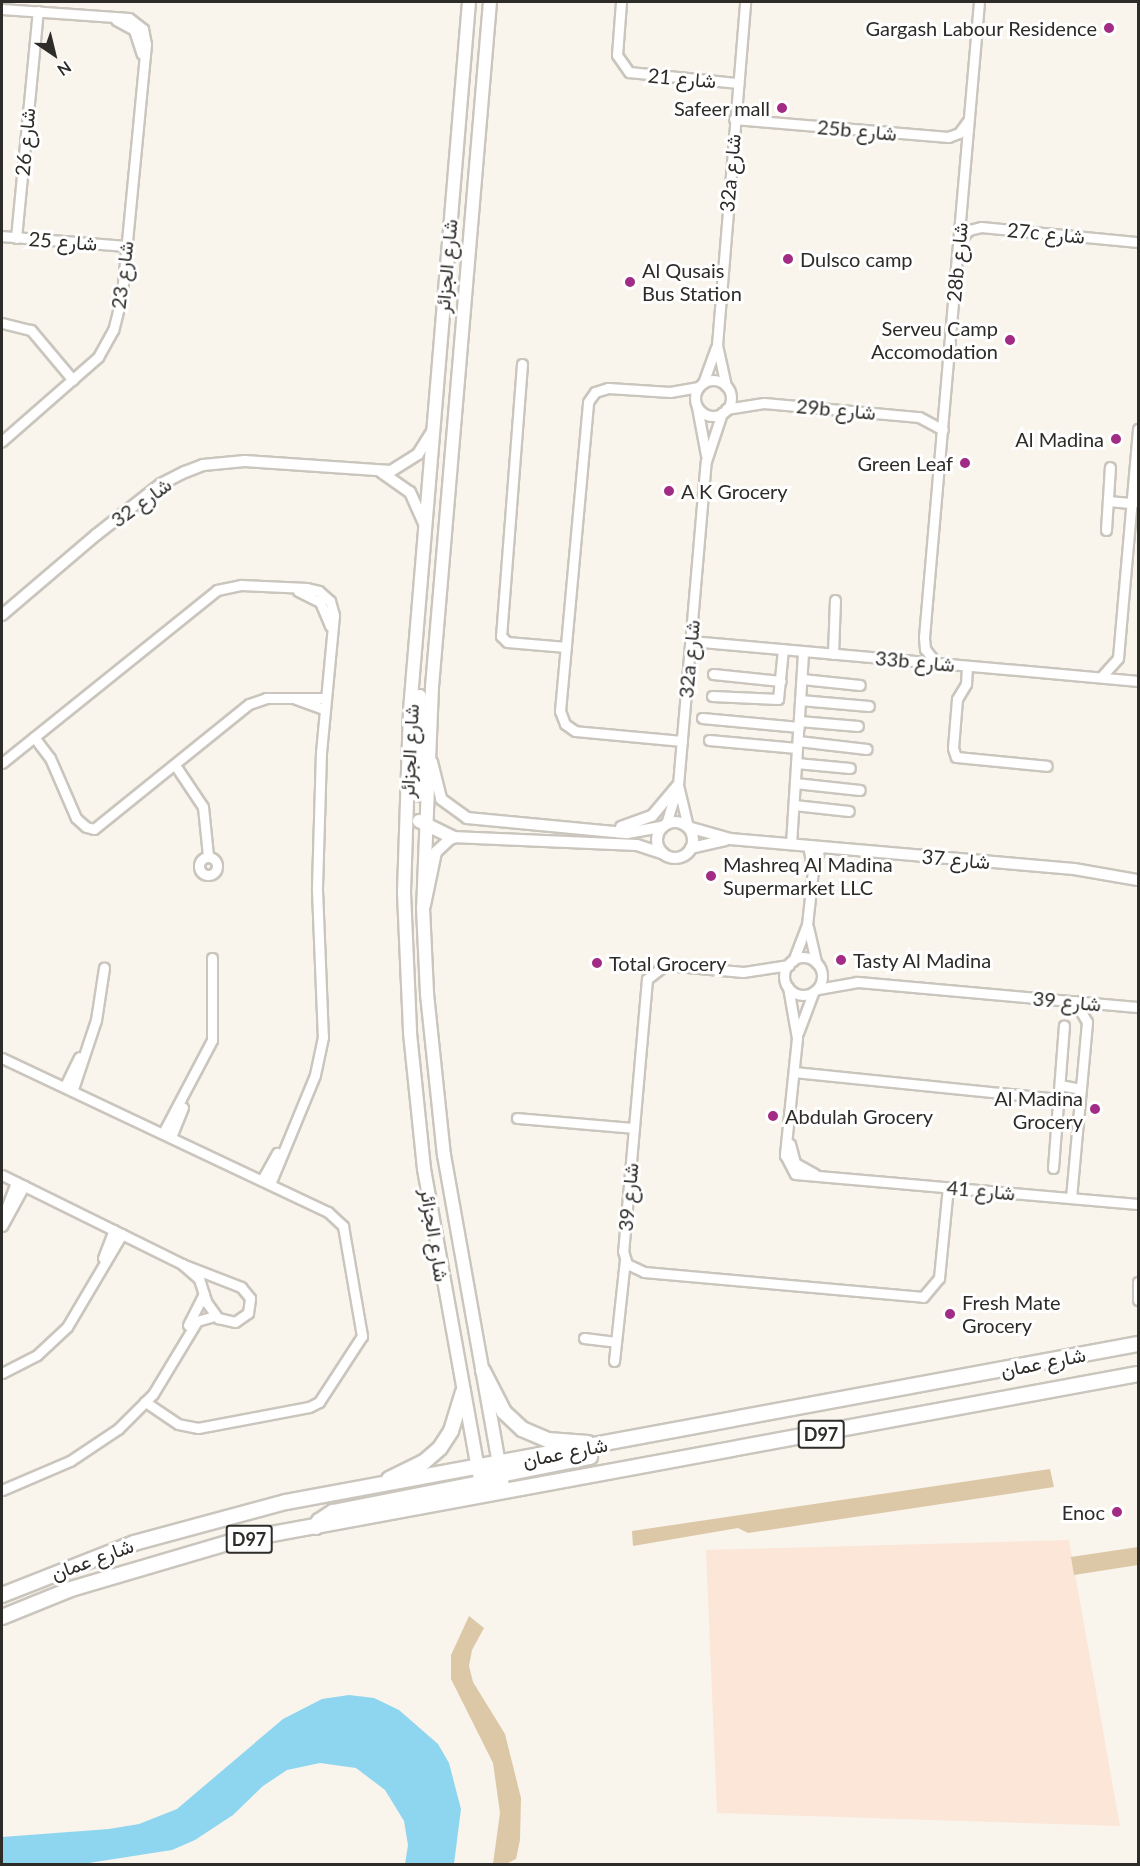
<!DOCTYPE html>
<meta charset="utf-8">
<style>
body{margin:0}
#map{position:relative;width:1140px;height:1866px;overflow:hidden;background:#f9f4ec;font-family:Lato,Vazirmatn,sans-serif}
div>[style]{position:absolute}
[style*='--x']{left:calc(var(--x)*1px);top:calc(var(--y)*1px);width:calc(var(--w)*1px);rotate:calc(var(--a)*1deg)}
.industrial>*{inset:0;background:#fce6d8}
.green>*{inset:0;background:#dcc8a7}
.water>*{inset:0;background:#8ed6ef}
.roads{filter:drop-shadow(2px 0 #cac5bd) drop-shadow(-2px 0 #cac5bd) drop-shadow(0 2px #cac5bd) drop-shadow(0 -2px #cac5bd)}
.minor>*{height:9px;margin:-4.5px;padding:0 4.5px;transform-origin:4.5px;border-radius:4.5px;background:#fff}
.minor>.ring{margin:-4.5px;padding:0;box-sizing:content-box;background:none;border:9px solid #fff;border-radius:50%}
.tertiary>*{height:10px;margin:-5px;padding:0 5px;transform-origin:5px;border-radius:5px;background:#fff}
.tertiary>.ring{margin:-5px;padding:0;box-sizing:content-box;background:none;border:10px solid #fff;border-radius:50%}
.secondary>*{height:12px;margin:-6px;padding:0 6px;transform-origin:6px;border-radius:6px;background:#fff}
.primary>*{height:14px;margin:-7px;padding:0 7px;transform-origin:7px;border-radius:7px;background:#fff}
.dots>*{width:16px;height:16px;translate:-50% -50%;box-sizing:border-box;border:3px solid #fff;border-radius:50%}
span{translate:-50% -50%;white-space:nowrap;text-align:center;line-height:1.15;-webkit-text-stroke:6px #fff;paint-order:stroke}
.shield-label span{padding:2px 4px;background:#fff;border:2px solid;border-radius:4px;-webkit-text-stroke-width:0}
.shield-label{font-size:18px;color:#2e2c29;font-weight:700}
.poi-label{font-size:20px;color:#2e2c29}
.right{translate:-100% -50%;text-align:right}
.left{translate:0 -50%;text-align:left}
.street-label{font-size:20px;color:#2e2c29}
.frame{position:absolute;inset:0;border:3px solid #2e2c29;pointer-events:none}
.north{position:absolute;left:24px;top:24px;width:60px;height:60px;-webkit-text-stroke:4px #fff;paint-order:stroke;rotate:145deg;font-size:16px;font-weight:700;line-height:24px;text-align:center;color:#2e2c29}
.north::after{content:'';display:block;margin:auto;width:21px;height:27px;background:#2e2c29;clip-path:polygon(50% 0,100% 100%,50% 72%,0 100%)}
</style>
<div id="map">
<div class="industrial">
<div style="clip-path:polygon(1069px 1540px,1120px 1826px,717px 1813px,706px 1550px)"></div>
</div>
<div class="green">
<div style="clip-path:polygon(1050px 1469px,1054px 1487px,748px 1533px,738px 1528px,633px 1546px,632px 1531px)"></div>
<div style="clip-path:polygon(1138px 1547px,1138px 1565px,1074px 1575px,1071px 1557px)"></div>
<div style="clip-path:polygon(469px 1616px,484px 1628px,472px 1650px,469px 1666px,473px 1682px,505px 1734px,521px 1798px,520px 1840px,516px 1859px,506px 1864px,493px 1864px,500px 1813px,493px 1763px,451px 1679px,451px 1655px)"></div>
</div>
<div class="water">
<div style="clip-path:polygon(349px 1695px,374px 1698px,399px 1710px,438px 1744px,449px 1763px,461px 1809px,454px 1864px,405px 1864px,408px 1845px,404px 1821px,385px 1790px,356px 1768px,320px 1763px,287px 1770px,263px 1786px,233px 1815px,195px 1840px,172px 1850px,82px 1864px,2px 1864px,2px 1837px,109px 1829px,139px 1824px,177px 1809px,283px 1719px,322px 1699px)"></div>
</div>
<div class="roads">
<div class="minor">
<div style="--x:621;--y:2;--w:53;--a:94.3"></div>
<div style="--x:617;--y:55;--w:21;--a:55"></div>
<div style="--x:629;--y:72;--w:110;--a:5.8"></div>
<div style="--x:2;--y:9;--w:127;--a:4.1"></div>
<div style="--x:129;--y:18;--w:18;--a:38"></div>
<div style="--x:143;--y:29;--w:15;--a:79"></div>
<div style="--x:146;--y:44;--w:252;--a:95.5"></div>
<div style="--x:122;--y:295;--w:36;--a:104"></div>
<div style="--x:113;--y:330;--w:31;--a:119"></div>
<div style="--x:98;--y:357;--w:128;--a:138.8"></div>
<div style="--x:116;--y:20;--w:21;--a:29"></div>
<div style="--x:134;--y:30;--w:25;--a:72"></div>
<div style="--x:734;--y:119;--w:215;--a:4.8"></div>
<div style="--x:948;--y:137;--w:12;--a:-20"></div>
<div style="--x:959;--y:133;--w:14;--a:-54"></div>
<div style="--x:2;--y:236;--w:123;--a:4.6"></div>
<div style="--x:16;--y:238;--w:228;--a:-84.5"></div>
<div style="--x:959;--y:241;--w:15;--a:-48"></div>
<div style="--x:969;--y:230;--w:12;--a:-14"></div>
<div style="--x:981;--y:227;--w:158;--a:5.5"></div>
<div style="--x:2;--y:323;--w:30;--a:14"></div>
<div style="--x:31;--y:330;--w:65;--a:50"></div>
<div style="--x:522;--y:364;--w:273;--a:94.4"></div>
<div style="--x:501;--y:636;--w:8;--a:45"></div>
<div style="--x:507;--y:642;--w:59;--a:4.8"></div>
<div class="ring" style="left:695px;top:380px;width:27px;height:27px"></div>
<div style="--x:703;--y:383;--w:38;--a:-70"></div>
<div style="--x:726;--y:386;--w:42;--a:-102.4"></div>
<div style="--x:717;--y:345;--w:344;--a:-85.3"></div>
<div style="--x:697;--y:407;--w:49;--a:79.4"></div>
<div style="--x:726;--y:409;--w:38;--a:-9"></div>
<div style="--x:764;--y:403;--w:156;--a:5.2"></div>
<div style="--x:919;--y:417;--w:27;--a:28"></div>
<div style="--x:1108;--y:501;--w:25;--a:5"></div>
<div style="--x:1106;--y:530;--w:63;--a:-86.4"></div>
<div style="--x:298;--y:591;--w:25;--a:27"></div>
<div style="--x:320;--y:602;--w:26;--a:67"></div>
<div style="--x:691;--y:641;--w:449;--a:5.1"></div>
<div style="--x:833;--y:654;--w:54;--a:-87.9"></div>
<div style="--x:936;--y:663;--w:18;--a:-128"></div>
<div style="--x:925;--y:649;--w:12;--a:-95"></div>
<div style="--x:924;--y:637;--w:637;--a:-85.05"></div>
<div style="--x:967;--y:666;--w:18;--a:93"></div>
<div style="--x:966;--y:684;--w:17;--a:121"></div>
<div style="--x:957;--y:699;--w:49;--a:94.7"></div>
<div style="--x:953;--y:748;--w:9;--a:72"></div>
<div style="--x:956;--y:757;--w:91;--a:5.6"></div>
<div style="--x:713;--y:674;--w:68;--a:5.9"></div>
<div style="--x:1101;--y:677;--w:25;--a:-48"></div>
<div style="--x:1118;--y:658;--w:230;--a:-85"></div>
<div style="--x:802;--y:679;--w:58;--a:5.9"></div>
<div style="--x:712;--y:696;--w:66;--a:2.6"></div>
<div style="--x:778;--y:699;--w:50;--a:-84.3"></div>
<div style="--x:296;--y:699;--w:30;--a:20"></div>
<div style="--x:800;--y:700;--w:69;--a:5"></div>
<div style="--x:702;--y:718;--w:97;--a:5.3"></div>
<div style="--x:799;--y:721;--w:59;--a:4.8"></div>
<div style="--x:34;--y:737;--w:26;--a:53"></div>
<div style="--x:50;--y:758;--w:65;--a:66.6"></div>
<div style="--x:76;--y:818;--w:13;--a:42"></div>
<div style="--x:86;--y:827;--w:8;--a:14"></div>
<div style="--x:94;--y:829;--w:199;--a:-38.9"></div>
<div style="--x:249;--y:704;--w:18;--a:-19"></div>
<div style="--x:266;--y:698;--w:59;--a:0"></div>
<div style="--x:709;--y:740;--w:88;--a:5.2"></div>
<div style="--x:682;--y:741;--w:107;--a:-174.7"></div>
<div style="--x:575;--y:731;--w:12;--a:-145"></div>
<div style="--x:565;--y:724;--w:14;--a:-111"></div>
<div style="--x:560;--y:711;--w:310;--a:-84.8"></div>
<div style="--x:588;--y:402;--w:12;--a:-55"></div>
<div style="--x:595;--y:392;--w:14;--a:-17"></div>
<div style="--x:608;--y:388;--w:62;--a:3.7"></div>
<div style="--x:670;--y:392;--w:29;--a:-10"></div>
<div style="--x:798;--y:741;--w:69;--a:6.6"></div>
<div style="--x:2;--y:763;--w:276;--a:-38.8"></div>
<div style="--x:217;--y:590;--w:25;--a:-12"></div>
<div style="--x:241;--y:585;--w:66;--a:2.6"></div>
<div style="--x:307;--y:588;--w:12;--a:14"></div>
<div style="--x:319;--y:591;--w:15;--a:42"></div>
<div style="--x:330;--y:601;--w:15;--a:74"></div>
<div style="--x:334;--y:615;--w:138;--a:95.4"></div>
<div style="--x:321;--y:752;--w:138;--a:91.7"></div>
<div style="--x:317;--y:890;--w:147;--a:87.7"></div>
<div style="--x:323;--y:1037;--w:39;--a:102"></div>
<div style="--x:315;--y:1075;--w:118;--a:112.4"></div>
<div style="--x:796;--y:763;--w:54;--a:5.3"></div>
<div style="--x:175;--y:765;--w:50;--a:56.3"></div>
<div style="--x:203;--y:807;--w:48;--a:84.1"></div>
<div style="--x:795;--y:783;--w:65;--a:6.1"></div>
<div style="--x:678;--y:785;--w:43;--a:76.6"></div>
<div style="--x:794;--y:805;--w:55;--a:6.2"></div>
<div style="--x:666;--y:824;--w:41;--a:-72.9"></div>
<div style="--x:678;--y:785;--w:325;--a:-85.1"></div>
<div style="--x:706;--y:461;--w:51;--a:-71.6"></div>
<div style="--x:791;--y:844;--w:193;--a:-86.4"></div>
<div style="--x:808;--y:846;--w:25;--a:78"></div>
<div class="ring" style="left:199px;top:857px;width:9px;height:9px"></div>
<div style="--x:808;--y:927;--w:37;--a:77"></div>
<div class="ring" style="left:784px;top:957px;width:29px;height:29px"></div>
<div style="--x:793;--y:961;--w:39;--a:-69"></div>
<div style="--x:807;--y:925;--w:55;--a:-83.8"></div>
<div style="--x:813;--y:870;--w:24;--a:-73"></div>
<div style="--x:789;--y:965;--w:47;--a:171.3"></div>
<div style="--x:743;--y:972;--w:78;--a:-174.9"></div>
<div style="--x:665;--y:965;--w:23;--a:142"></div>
<div style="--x:647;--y:979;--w:273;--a:95"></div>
<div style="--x:623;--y:1251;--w:14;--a:73"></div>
<div style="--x:627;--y:1264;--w:19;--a:25"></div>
<div style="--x:644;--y:1272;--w:280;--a:5.1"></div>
<div style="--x:923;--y:1297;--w:25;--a:-50"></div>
<div style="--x:939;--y:1278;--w:91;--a:-84.4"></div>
<div style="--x:788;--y:987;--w:52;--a:80"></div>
<div style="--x:797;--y:1038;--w:118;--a:95.9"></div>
<div style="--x:785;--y:1155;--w:21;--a:62"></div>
<div style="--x:795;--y:1174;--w:344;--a:5"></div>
<div style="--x:818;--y:989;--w:40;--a:-10"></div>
<div style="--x:857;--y:982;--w:282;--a:5.1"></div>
<div style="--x:798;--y:1033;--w:43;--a:-69.4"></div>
<div style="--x:2;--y:1058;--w:361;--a:25.3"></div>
<div style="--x:328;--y:1212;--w:21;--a:43"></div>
<div style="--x:343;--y:1226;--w:112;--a:80.2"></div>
<div style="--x:362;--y:1336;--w:79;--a:123.1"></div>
<div style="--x:319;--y:1402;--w:11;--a:153"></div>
<div style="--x:309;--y:1407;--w:113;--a:169.3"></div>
<div style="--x:198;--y:1428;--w:20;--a:-169"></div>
<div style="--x:178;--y:1424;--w:40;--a:-146"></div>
<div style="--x:794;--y:1072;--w:266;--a:5.8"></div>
<div style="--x:1060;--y:1085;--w:21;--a:11"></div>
<div style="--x:65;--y:1086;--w:32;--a:-64"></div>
<div style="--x:73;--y:1089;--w:73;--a:-71.6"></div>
<div style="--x:96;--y:1020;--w:53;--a:-81.3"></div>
<div style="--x:517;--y:1118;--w:117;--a:4.9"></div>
<div style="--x:163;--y:1133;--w:105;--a:-62.2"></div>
<div style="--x:212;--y:1040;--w:82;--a:-90"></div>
<div style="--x:171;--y:1137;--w:32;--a:-68"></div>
<div style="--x:790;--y:1144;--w:20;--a:75"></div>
<div style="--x:795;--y:1163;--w:23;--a:29"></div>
<div style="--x:1053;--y:1168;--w:143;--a:-85.6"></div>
<div style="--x:2;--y:1175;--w:201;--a:26.3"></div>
<div style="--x:182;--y:1264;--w:23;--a:41"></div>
<div style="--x:199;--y:1279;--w:25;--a:72"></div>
<div style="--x:207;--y:1303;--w:19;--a:54"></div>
<div style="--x:218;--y:1318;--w:17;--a:13"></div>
<div style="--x:235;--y:1322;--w:16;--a:-35"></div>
<div style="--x:248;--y:1313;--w:15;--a:-82"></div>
<div style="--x:250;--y:1298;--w:14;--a:-129"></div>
<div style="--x:241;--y:1287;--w:63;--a:-158.7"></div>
<div style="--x:262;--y:1180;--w:31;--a:-61"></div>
<div style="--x:1071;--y:1198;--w:177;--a:-84.8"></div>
<div style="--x:1087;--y:1022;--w:24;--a:-120"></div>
<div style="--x:5;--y:1211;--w:31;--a:-69"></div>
<div style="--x:2;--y:1226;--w:46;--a:-61.2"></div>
<div style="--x:103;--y:1258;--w:30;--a:-69"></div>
<div style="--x:1138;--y:1300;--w:18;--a:-90"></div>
<div style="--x:188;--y:1325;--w:35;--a:-63"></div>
<div style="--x:584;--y:1338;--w:32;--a:7"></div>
<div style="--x:614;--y:1361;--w:102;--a:-83.8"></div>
<div style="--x:2;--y:1373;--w:39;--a:-27"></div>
<div style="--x:37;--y:1355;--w:41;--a:-43"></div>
<div style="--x:67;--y:1327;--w:108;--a:-59.4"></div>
<div style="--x:2;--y:1490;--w:74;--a:-23.1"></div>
<div style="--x:70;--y:1461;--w:58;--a:-33.7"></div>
<div style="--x:118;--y:1429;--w:49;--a:-45"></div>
<div style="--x:153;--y:1394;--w:85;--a:-58.9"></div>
<div style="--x:197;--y:1321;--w:19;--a:-16"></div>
</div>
<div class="tertiary">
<div style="--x:381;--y:472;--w:35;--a:35"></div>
<div style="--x:410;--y:492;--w:36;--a:66"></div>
<div style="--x:2;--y:615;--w:123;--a:-40.4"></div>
<div style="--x:96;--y:535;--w:83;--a:-38.1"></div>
<div style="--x:161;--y:484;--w:27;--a:-27"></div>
<div style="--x:185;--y:472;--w:19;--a:-21"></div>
<div style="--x:203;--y:465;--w:42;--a:-5.4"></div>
<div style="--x:245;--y:461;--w:146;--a:3.9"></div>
<div style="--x:391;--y:471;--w:32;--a:-32"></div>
<div style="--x:418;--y:454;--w:26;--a:-58"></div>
<div style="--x:432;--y:762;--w:38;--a:76"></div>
<div style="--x:441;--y:799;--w:32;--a:36"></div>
<div style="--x:467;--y:818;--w:161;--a:5.4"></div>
<div style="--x:627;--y:833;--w:36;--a:-10"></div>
<div class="ring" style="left:657px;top:822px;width:26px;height:26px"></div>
<div style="--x:621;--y:827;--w:33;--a:-20"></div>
<div style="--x:652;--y:816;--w:40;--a:-50"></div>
<div style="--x:688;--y:827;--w:44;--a:15.9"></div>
<div style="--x:730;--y:839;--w:345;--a:5"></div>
<div style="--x:1074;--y:869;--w:65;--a:9.8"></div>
<div style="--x:691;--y:848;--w:35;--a:-13"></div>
<div style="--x:425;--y:905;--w:54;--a:-78.3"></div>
<div style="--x:436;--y:852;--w:22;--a:-43"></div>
<div style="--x:452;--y:837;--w:185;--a:2.5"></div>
<div style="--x:637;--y:845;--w:28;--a:18"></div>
</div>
<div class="secondary">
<div style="--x:469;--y:2;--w:711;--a:94.76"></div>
<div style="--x:410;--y:711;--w:182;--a:91.9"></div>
<div style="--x:404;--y:893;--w:140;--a:87.5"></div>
<div style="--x:410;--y:1033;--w:137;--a:84.1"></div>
<div style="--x:424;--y:1169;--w:310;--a:79.8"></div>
<div style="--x:490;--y:2;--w:687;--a:94.84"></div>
<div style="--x:432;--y:687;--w:221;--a:92.3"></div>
<div style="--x:423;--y:908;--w:86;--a:87.3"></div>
<div style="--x:427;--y:994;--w:162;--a:84"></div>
<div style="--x:444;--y:1155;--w:342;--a:79.9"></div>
<div style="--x:417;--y:795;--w:99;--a:-88.3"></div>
<div style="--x:419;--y:821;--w:37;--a:26"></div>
</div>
<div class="primary">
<div style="--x:483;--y:1371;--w:46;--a:62.9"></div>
<div style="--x:504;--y:1412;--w:25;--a:43"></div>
<div style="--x:522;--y:1429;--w:28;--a:23"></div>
<div style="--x:548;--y:1440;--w:40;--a:4.3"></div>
<div style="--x:389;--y:1479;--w:39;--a:-26"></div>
<div style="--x:424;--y:1462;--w:21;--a:-41"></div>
<div style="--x:440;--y:1448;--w:20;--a:-57"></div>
<div style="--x:451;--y:1431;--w:41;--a:-72.9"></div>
<div style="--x:491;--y:1482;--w:11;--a:-38"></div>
<div style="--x:500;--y:1475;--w:92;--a:-11.3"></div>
<div style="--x:316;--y:1527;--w:7;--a:-63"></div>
<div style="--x:319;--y:1521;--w:17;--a:-33"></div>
<div style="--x:333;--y:1512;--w:151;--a:-11.1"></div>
<div style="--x:481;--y:1483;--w:25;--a:-47"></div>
<div style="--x:2;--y:1595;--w:142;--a:-21.5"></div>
<div style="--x:134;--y:1543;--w:157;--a:-15.1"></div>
<div style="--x:286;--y:1502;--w:867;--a:-10.51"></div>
<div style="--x:2;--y:1617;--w:74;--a:-22.1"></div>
<div style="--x:71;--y:1589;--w:170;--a:-16.4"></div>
<div style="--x:234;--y:1541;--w:919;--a:-10.47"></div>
</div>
</div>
<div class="dots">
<div style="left:1109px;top:28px;background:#a12b85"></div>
<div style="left:782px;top:108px;background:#a12b85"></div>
<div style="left:788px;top:259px;background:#a12b85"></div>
<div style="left:630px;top:282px;background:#a12b85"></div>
<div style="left:1010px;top:340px;background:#a12b85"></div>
<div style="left:1116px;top:439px;background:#a12b85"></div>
<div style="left:965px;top:463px;background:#a12b85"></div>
<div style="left:669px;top:491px;background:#a12b85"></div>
<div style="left:711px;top:876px;background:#a12b85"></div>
<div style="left:841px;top:960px;background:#a12b85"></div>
<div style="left:597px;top:963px;background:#a12b85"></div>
<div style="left:1095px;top:1109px;background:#a12b85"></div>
<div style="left:773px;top:1116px;background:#a12b85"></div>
<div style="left:950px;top:1314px;background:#a12b85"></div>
<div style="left:1117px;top:1512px;background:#a12b85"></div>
</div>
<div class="shield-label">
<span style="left:821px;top:1434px">D97</span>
<span style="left:249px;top:1539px">D97</span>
</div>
<div class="poi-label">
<span class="right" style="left:1097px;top:28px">Gargash Labour Residence</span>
<span class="right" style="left:770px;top:108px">Safeer mall</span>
<span class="left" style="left:800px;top:259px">Dulsco camp</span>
<span class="left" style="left:642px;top:282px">Al Qusais<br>Bus Station</span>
<span class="right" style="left:998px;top:340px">Serveu Camp<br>Accomodation</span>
<span class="right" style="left:1104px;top:439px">Al Madina</span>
<span class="right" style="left:953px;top:463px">Green Leaf</span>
<span class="left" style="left:681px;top:491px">A K Grocery</span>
<span class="left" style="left:723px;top:876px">Mashreq Al Madina<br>Supermarket LLC</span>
<span class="left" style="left:853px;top:960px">Tasty Al Madina</span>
<span class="left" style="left:609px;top:963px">Total Grocery</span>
<span class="right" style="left:1083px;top:1110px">Al Madina<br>Grocery</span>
<span class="left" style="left:785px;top:1116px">Abdulah Grocery</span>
<span class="left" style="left:962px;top:1314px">Fresh Mate<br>Grocery</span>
<span class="right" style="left:1105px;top:1512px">Enoc</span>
</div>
<div class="street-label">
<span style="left:682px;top:78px;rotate:5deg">شارع 21</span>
<span style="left:857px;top:130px;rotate:5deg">25b شارع</span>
<span style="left:25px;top:142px;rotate:-85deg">شارع 26</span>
<span style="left:730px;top:173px;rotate:-85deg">32a شارع</span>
<span style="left:1046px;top:233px;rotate:5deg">27c شارع</span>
<span style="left:63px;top:241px;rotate:4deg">شارع 25</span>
<span style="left:957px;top:262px;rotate:-85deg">28b شارع</span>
<span style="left:446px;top:266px;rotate:-85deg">شارع الجزائر</span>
<span style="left:122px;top:275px;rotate:-83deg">شارع 23</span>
<span style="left:836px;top:409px;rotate:5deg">29b شارع</span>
<span style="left:141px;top:502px;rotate:-36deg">شارع 32</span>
<span style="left:689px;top:659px;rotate:-85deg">32a شارع</span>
<span style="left:915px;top:661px;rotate:5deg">33b شارع</span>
<span style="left:409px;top:751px;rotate:-87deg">شارع الجزائر</span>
<span style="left:956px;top:859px;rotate:5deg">شارع 37</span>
<span style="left:1067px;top:1001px;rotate:5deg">شارع 39</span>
<span style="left:981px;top:1190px;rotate:5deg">شارع 41</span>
<span style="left:628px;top:1197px;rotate:-85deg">شارع 39</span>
<span style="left:435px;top:1235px;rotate:81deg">شارع الجزائر</span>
<span style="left:1043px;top:1362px;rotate:-11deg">شارع عمان</span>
<span style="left:565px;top:1452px;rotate:-11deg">شارع عمان</span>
<span style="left:92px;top:1559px;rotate:-20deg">شارع عمان</span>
</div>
<div class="frame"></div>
<div class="north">N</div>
</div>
